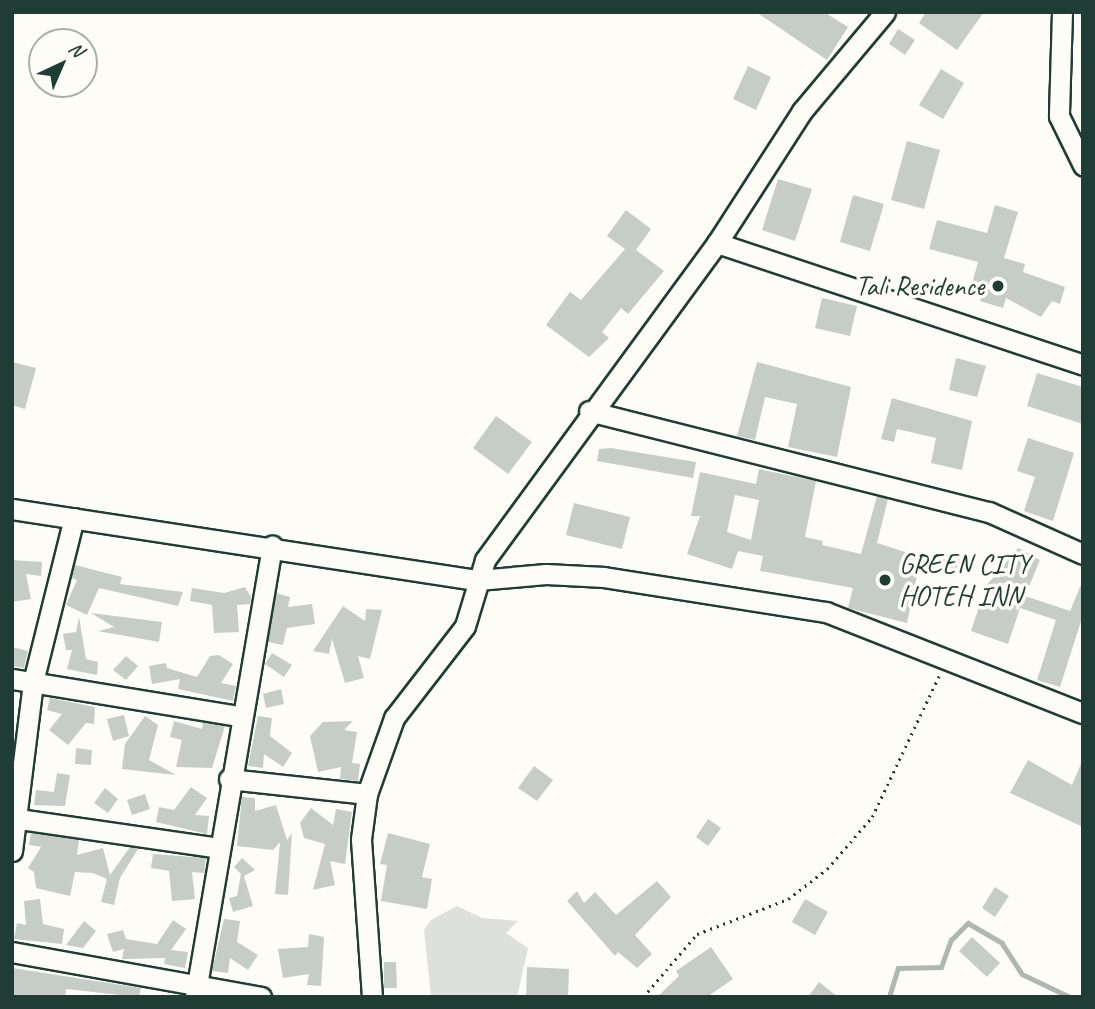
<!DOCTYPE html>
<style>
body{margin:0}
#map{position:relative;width:1095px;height:1009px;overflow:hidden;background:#fdfcf7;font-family:Caveat,sans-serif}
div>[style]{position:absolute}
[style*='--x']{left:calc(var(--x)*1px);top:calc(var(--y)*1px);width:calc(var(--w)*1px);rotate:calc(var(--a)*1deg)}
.green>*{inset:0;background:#dde0db}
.stream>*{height:4.5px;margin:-2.25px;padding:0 2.25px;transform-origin:2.25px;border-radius:2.25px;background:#aeb8b1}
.building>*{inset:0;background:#c6cdc7}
.path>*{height:2.5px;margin-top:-1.25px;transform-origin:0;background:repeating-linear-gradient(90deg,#1f3d34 0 2px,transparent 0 7px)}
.roads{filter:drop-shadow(2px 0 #1f3d34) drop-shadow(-2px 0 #1f3d34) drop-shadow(0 2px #1f3d34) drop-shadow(0 -2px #1f3d34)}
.street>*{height:19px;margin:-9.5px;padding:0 9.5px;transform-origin:9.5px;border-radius:9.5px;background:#fdfcf7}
.dots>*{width:19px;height:19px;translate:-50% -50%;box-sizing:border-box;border:4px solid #fdfcf7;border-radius:50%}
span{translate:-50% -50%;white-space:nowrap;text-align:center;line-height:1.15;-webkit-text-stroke:7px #fdfcf7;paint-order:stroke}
.poi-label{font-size:28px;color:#1f3d34}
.right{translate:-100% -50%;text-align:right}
.left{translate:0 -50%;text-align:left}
.frame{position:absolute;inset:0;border:14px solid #1f3d34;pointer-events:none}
.north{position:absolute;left:28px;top:28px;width:70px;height:70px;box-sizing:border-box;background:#fdfcf7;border:2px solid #a4b0a9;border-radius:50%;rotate:44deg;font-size:19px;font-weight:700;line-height:28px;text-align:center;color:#1f3d34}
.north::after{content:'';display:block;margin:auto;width:24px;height:32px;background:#1f3d34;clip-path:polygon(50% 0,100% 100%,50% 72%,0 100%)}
</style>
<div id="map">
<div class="green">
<div style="clip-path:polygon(457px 906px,482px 918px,518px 921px,506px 933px,528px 948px,517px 997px,431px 997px,424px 930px,431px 920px)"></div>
</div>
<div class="stream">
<div style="--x:889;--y:997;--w:30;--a:-73"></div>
<div style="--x:898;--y:968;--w:43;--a:-1.3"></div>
<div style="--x:941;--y:967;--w:29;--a:-70"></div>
<div style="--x:951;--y:940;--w:24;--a:-45"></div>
<div style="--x:968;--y:923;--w:39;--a:30"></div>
<div style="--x:1002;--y:943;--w:37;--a:57"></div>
<div style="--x:1022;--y:974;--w:53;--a:25.6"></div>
</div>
<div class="building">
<div style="clip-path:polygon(756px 12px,824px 12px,848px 27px,827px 60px)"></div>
<div style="clip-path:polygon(926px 12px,984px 12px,957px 50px,919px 23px)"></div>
<div style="clip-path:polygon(898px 29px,915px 40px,905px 55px,889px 44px)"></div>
<div style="clip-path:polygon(748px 66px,771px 77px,756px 110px,733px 99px)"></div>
<div style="clip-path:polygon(941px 69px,964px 83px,943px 119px,919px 105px)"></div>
<div style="clip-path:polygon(907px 141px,940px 150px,924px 209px,891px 200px)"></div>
<div style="clip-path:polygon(778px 179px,812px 189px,795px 241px,762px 230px)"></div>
<div style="clip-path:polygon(853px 195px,884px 204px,870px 251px,840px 242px)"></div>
<div style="clip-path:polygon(995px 205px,1018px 212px,1004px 258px,1025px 264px,1023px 272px,1065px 287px,1060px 304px,1052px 301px,1041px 317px,1006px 298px,1003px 308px,980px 301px,982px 294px,970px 291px,978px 262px,929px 249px,937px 220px,987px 233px)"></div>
<div style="clip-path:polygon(626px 210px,651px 229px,636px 250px,664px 271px,628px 314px,621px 308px,602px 332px,609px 338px,589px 357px,546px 325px,570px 292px,581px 300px,625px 249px,607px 236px)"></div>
<div style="clip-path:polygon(822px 298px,857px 306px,850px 336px,815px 328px)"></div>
<div style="clip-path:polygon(956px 358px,986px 366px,977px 397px,949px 390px)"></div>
<div style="clip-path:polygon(12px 362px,36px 368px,25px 409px,12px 405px)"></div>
<div style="clip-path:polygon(757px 362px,851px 387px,837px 457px,788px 447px,797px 404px,765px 397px,755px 440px,737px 436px)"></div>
<div style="clip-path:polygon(1037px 373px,1083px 387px,1083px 424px,1027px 406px)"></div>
<div style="clip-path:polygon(892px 398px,972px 421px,962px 470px,931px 463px,936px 438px,897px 429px,894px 442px,881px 439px)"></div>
<div style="clip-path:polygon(496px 416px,532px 442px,508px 474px,473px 448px)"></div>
<div style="clip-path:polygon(1028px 438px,1074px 453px,1053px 521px,1024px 511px,1035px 477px,1017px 471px)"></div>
<div style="clip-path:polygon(611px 448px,696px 462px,693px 478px,597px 461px,599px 449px)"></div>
<div style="clip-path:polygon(evenodd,759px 469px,816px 481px,805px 537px,823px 541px,822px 545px,861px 554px,877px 496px,888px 499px,877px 543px,921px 557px,907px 623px,848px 608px,853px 588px,760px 571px,763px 556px,738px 551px,732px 569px,687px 554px,700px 516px,691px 516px,700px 472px,756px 484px,759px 469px,735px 495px,759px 500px,751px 540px,727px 532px,735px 495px)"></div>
<div style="clip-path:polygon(574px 503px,630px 517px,622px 549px,566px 535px)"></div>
<div style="clip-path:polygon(1018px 548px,1040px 560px,1025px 596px,1070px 611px,1083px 580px,1083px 615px,1060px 687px,1037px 680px,1056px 620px,1020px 608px,1008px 644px,971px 631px,986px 586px)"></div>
<div style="clip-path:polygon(937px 554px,964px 556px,959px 573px,934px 565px)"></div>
<div style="clip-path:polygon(12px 560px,42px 562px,41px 576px,26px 574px,31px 599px,12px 602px)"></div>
<div style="clip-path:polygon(75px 565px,122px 577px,120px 584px,183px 592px,178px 606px,99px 588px,87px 615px,66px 605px,77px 580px,72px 578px)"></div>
<div style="clip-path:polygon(245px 587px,251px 597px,250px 604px,237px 605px,239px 632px,214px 633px,212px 605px,190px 601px,192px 588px,224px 593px)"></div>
<div style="clip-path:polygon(276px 593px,290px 597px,288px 607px,312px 604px,315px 624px,287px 628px,283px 645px,268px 642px)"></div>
<div style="clip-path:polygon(343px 606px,365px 621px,366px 609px,382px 610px,370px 659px,358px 656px,364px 678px,345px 683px,332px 639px,329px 654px,313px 651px)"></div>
<div style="clip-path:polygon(91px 613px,162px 622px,159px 642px,98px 631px,114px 627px)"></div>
<div style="clip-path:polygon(79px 617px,86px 659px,98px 662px,97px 675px,67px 669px,72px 650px,66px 650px,63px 634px,76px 632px)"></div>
<div style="clip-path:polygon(12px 647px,28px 651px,24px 668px,12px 666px)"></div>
<div style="clip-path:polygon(272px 653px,292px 665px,284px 677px,265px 664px)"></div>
<div style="clip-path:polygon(219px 655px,233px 664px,221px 683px,236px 686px,233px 701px,178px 689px,180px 679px,152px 684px,149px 666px,166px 663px,167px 668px,197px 677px,210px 656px)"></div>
<div style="clip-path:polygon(126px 656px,138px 666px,126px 680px,113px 670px)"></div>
<div style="clip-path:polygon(281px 689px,284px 704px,266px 708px,263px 694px)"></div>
<div style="clip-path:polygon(50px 698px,95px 707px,94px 724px,86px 723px,68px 745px,49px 730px,62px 714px,47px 710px)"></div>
<div style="clip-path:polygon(124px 715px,129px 736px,113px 741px,107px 719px)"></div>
<div style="clip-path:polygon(145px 716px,158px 725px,149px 760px,176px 775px,122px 769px,125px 744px)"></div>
<div style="clip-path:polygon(258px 716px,272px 718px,270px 736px,292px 753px,283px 767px,264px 754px,263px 768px,248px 766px)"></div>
<div style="clip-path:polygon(174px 721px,202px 729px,203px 723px,225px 726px,212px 768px,176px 767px,182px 740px,170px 737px)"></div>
<div style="clip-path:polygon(353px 721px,344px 730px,357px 732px,352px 763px,360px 764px,358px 781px,340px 779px,341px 767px,318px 772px,310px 736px,323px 722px)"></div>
<div style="clip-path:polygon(76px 748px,92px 750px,91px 765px,75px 764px)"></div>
<div style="clip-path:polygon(1083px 759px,1083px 827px,1010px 793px,1028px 760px,1072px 785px)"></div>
<div style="clip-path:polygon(534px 766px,553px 780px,537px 801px,518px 788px)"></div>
<div style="clip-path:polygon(57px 773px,70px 775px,65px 806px,34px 805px,36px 790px,54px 792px)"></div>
<div style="clip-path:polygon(191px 787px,207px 798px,195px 815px,209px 816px,207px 834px,156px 822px,159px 807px,174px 810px)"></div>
<div style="clip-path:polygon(105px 788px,118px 799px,108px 813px,94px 803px)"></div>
<div style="clip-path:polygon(145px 794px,150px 809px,132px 815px,127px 800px)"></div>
<div style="clip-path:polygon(242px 797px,255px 798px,255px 811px,276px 805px,287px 840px,292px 833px,288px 895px,275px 894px,280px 842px,273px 850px,237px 846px)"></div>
<div style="clip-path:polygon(311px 808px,333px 825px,336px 809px,352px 812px,345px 864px,330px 861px,335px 885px,313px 890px,325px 844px,304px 838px,300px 823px)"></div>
<div style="clip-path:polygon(708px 819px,721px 828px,708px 846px,696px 837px)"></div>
<div style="clip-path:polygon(31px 833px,79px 840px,77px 855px,103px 848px,110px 875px,130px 847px,138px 849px,120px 878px,114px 905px,101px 902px,107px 879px,93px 873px,75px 872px,70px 896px,36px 888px,34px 872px,28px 868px,41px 847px,29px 845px)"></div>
<div style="clip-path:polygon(388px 833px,430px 844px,422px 877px,432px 879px,427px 909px,381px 901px,387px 865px,380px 864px)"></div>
<div style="clip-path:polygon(153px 854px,206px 858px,204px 873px,192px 872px,195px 899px,172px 901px,169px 871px,151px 868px)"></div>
<div style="clip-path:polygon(242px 858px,255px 870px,244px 876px,253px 906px,233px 912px,229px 898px,237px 896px,241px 874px,234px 867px)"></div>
<div style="clip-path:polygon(657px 881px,671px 897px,635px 935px,652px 954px,637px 968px,618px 952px,615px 956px,567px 901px,577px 891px,584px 903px,595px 892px,616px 915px)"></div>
<div style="clip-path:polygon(995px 887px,1009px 896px,995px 917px,982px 908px)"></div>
<div style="clip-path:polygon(40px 899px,43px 924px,64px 929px,62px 944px,14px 939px,17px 923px,26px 925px,24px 901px)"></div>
<div style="clip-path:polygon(805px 899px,828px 912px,815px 935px,792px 922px)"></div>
<div style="clip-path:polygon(224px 919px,240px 921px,237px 942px,258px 955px,248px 970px,230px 958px,228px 973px,212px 971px)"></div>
<div style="clip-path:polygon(173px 920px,186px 929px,171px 950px,188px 952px,185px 968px,164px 964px,165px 958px,122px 959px,124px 949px,113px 952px,107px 934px,123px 930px,126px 939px,157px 944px)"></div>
<div style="clip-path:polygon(84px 921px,96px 931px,83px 948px,66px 945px)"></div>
<div style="clip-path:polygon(309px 934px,324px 937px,321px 986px,307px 985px,309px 974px,283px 978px,278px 949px,308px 947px)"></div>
<div style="clip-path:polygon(972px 937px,1000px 963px,987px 977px,959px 951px)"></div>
<div style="clip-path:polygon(711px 947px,733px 979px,707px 997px,657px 997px,679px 976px,676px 971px)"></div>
<div style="clip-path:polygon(384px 962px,396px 962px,397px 988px,384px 988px)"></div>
<div style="clip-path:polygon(527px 967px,569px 969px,568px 997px,526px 997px)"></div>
<div style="clip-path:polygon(12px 968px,141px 988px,139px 997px,66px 989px,65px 997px,12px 997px)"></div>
<div style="clip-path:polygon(819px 982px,838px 997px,808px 997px)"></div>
</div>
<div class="path">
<div style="--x:643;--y:997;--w:83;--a:-49.4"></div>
<div style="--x:697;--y:934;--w:97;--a:-21"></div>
<div style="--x:788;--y:899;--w:49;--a:-37.6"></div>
<div style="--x:827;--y:869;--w:69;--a:-49.1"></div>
<div style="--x:872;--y:817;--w:156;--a:-64.6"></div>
</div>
<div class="roads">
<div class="street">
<div style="--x:1062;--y:12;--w:104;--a:91.7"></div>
<div style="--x:1059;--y:116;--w:55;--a:63.9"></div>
<div style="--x:717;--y:243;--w:386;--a:18.4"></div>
<div style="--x:589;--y:411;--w:413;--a:14.2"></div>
<div style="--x:989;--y:512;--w:103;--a:24.1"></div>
<div style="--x:12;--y:509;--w:471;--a:8.7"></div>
<div style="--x:478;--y:580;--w:68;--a:-5"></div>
<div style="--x:546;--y:574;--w:58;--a:3"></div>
<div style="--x:604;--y:577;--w:225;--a:9"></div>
<div style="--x:826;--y:612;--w:276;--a:21.5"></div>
<div style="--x:12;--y:679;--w:230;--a:9.3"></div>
<div style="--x:229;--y:779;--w:139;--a:6.2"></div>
<div style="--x:12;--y:818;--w:210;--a:8.2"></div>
<div style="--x:12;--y:851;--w:170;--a:-82.9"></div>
<div style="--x:33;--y:682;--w:169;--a:-76"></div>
<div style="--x:12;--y:952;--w:253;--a:10.2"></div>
<div style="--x:195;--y:997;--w:458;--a:-80.3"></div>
<div style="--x:372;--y:997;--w:158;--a:-94"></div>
<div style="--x:361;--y:839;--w:45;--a:-82.4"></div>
<div style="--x:367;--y:794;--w:81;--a:-70.4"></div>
<div style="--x:394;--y:718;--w:116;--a:-52.3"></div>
<div style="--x:465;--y:626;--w:69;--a:-73.1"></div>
<div style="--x:485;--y:560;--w:393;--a:-53.8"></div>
<div style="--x:717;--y:243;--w:157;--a:-57.2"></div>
<div style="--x:802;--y:111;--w:129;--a:-50"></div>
</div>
</div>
<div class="dots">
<div style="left:998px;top:286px;background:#1f3d34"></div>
<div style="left:885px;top:580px;background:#1f3d34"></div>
</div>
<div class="poi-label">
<span class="right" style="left:984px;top:286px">Tali Residence</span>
<span class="left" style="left:899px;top:580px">GREEN CITY<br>HOTEH INN</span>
</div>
<div class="frame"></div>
<div class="north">N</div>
</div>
